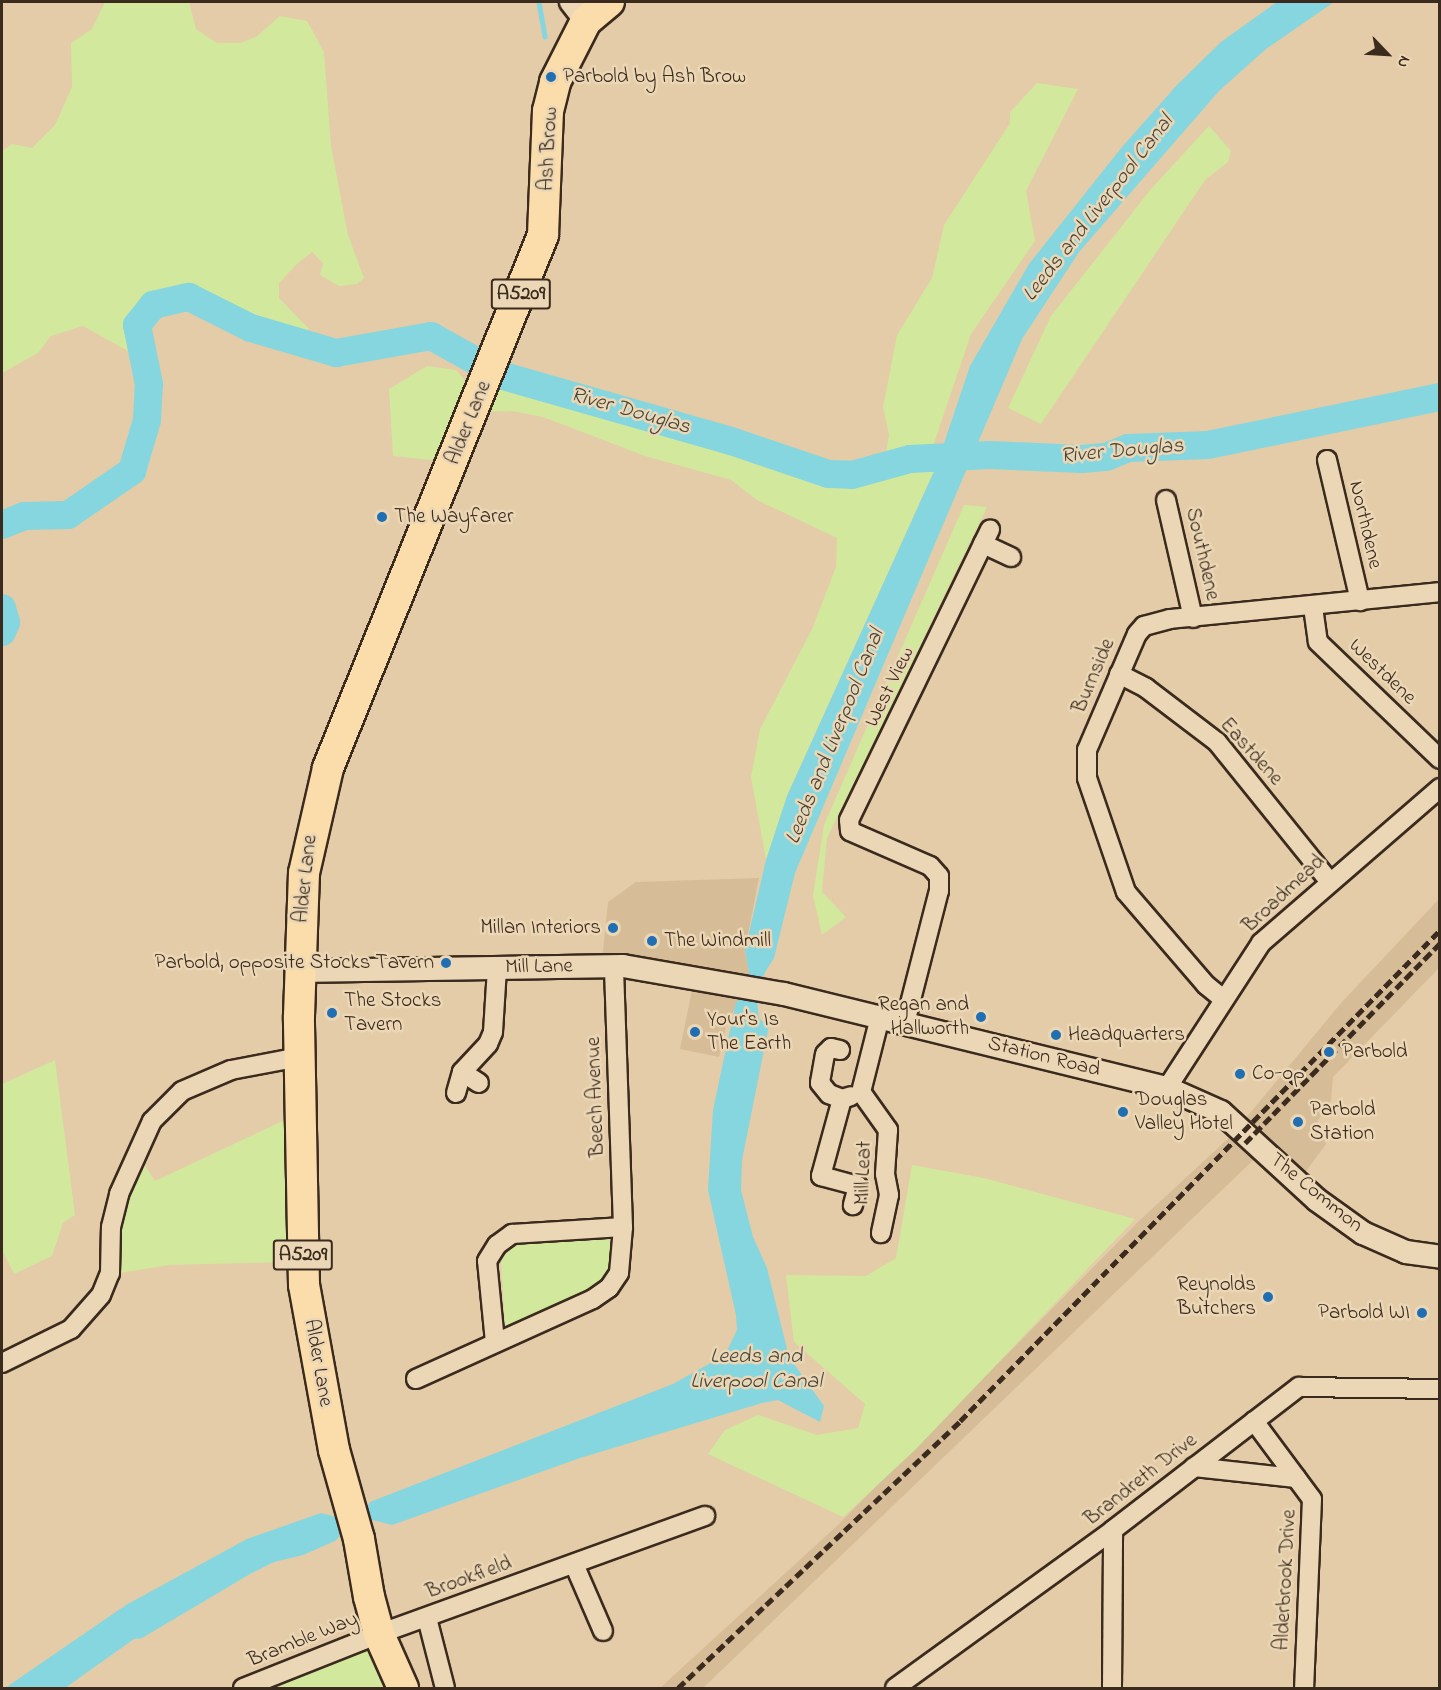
<!DOCTYPE html>
<style>
body{margin:0}
#map{position:relative;width:1441px;height:1690px;overflow:hidden;background:#e3cca7;font-family:"Indie Flower",sans-serif}
div>[style]{position:absolute}
[style*='--x']{left:calc(var(--x)*1px);top:calc(var(--y)*1px);width:calc(var(--w)*1px);rotate:calc(var(--a)*1deg)}
.built>*{inset:0;background:#d6bd98}
.green>*{inset:0;background:#d2e89d}
.water>*{inset:0;background:#85d6df}
.stream>*{height:4.5px;margin:-2.25px;padding:0 2.25px;transform-origin:2.25px;border-radius:2.25px;background:#85d6df}
.river>*{height:28px;margin:-14px;padding:0 14px;transform-origin:14px;border-radius:14px;background:#85d6df}
.roads{filter:drop-shadow(2px 0 #3b2a1e) drop-shadow(-2px 0 #3b2a1e) drop-shadow(0 2px #3b2a1e) drop-shadow(0 -2px #3b2a1e)}
.minor>*{height:18px;margin:-9px;padding:0 9px;transform-origin:9px;border-radius:9px;background:#ebd7b5}
.tertiary>*{height:22px;margin:-11px;padding:0 11px;transform-origin:11px;border-radius:11px;background:#ebd7b5}
.trunk>*{height:30px;margin:-15px;padding:0 15px;transform-origin:15px;border-radius:15px;background:#fbddab}
.rail>*{height:4.5px;margin-top:-2.25px;transform-origin:0;background:repeating-linear-gradient(90deg,#3b2a1e 0 9px,transparent 0 13.5px)}
.dots>*{width:16px;height:16px;translate:-50% -50%;box-sizing:border-box;border:3px solid #ebd7b5;border-radius:50%}
span{translate:-50% -50%;white-space:nowrap;text-align:center;line-height:1.15;-webkit-text-stroke:5px #ebd7b5;paint-order:stroke}
.shield-label span{padding:2px 4px;background:#ebd7b5;border:2px solid;border-radius:4px;-webkit-text-stroke-width:0}
.shield-label{font-size:20px;color:#3b2a1e;font-weight:700}
.poi-label{font-size:21px;color:#3b2a1e}
.left{translate:0 -50%;text-align:left}
.right{translate:-100% -50%;text-align:right}
.street-label{font-size:21px;color:#3b2a1e}
.water-label{font-size:22px;color:#46443b;font-style:italic}
.frame{position:absolute;inset:0;border:3px solid #3b2a1e;pointer-events:none}
.north{position:absolute;left:1357px;top:24px;width:60px;height:60px;-webkit-text-stroke:4px #ebd7b5;paint-order:stroke;rotate:115deg;font-size:16px;font-weight:700;line-height:24px;text-align:center;color:#3b2a1e}
.north::after{content:'';display:block;margin:auto;width:21px;height:27px;background:#3b2a1e;clip-path:polygon(50% 0,100% 100%,50% 72%,0 100%)}
</style>
<div id="map">
<div class="built">
<div style="clip-path:polygon(759px 878px,745px 950px,749px 972px,744px 998px,728px 1018px,719px 1057px,680px 1049px,696px 971px,602px 960px,608px 902px,636px 882px)"></div>
<div style="clip-path:polygon(1439px 899px,1439px 968px,1333px 1077px,1331px 1101px,1317px 1122px,1326px 1144px,1304px 1174px,1270px 1144px,703px 1688px,660px 1688px,839px 1524px,1140px 1220px,1232px 1135px,1341px 1003px)"></div>
</div>
<div class="green">
<div style="clip-path:polygon(105px 2px,189px 2px,196px 29px,217px 43px,240px 43px,256px 37px,280px 16px,307px 21px,324px 52px,331px 146px,348px 235px,364px 278px,357px 284px,339px 286px,320px 275px,323px 263px,312px 252px,298px 263px,279px 283px,279px 298px,309px 329px,296px 333px,262px 322px,195px 290px,157px 298px,144px 309px,128px 351px,83px 326px,51px 336px,38px 353px,2px 373px,2px 151px,12px 144px,32px 148px,55px 125px,72px 87px,71px 43px,92px 29px)"></div>
<div style="clip-path:polygon(1037px 83px,1078px 89px,1026px 191px,1035px 241px,971px 334px,930px 455px,914px 458px,940px 458px,787px 796px,766px 860px,751px 777px,760px 729px,812px 629px,836px 567px,837px 538px,757px 500px,731px 480px,645px 456px,543px 417px,512px 411px,474px 412px,491px 370px,828px 474px,852px 475px,905px 461px,884px 465px,889px 435px,883px 407px,897px 335px,932px 278px,944px 225px,1010px 123px,1010px 112px)"></div>
<div style="clip-path:polygon(1209px 126px,1231px 151px,1228px 162px,1205px 180px,1041px 424px,1008px 408px,1051px 316px,1151px 189px)"></div>
<div style="clip-path:polygon(427px 366px,456px 370px,469px 385px,441px 461px,393px 456px,389px 389px)"></div>
<div style="clip-path:polygon(964px 505px,987px 507px,827px 838px,822px 892px,846px 917px,822px 935px,813px 895px,824px 825px)"></div>
<div style="clip-path:polygon(55px 1060px,75px 1215px,63px 1223px,52px 1256px,14px 1274px,2px 1250px,2px 1084px)"></div>
<div style="clip-path:polygon(291px 1117px,290px 1262px,169px 1265px,120px 1273px,116px 1267px,114px 1242px,126px 1193px,140px 1158px,155px 1181px)"></div>
<div style="clip-path:polygon(912px 1165px,984px 1178px,1135px 1219px,916px 1449px,843px 1517px,708px 1454px,725px 1430px,758px 1415px,817px 1435px,858px 1428px,865px 1404px,794px 1342px,786px 1275px,866px 1276px,896px 1258px)"></div>
<div style="clip-path:polygon(609px 1237px,613px 1262px,602px 1285px,505px 1326px,501px 1261px,512px 1244px)"></div>
<div style="clip-path:polygon(370px 1649px,394px 1688px,267px 1688px,358px 1651px)"></div>
</div>
<div class="water">
<div style="clip-path:polygon(1277px 2px,1334px 2px,1266px 49px,1219px 91px,1079px 252px,1022px 339px,795px 873px,774px 958px,764px 974px,757px 1000px,759px 1019px,769px 1025px,742px 1160px,741px 1190px,753px 1237px,767px 1268px,789px 1357px,824px 1406px,820px 1422px,778px 1400px,762px 1403px,580px 1458px,392px 1525px,373px 1520px,347px 1529px,335px 1541px,303px 1555px,274px 1562px,250px 1574px,142px 1638px,134px 1639px,65px 1688px,5px 1688px,126px 1605px,247px 1539px,321px 1513px,340px 1518px,367px 1507px,370px 1502px,673px 1384px,725px 1355px,737px 1330px,736px 1315px,708px 1190px,713px 1110px,736px 1002px,744px 998px,749px 972px,745px 950px,766px 860px,787px 796px,936px 467px,970px 366px,1029px 264px,1122px 147px,1177px 85px,1221px 42px)"></div>
</div>
<div class="stream">
<div style="--x:539;--y:2;--w:35;--a:80"></div>
</div>
<div class="river">
<div style="--x:2;--y:525;--w:24;--a:-22"></div>
<div style="--x:24;--y:516;--w:44;--a:-1.3"></div>
<div style="--x:68;--y:515;--w:78;--a:-34.5"></div>
<div style="--x:132;--y:471;--w:53;--a:-73.6"></div>
<div style="--x:147;--y:420;--w:36;--a:-87"></div>
<div style="--x:149;--y:384;--w:60;--a:-101.5"></div>
<div style="--x:137;--y:325;--w:26;--a:-51"></div>
<div style="--x:153;--y:305;--w:37;--a:-13"></div>
<div style="--x:189;--y:297;--w:69;--a:26.6"></div>
<div style="--x:251;--y:328;--w:89;--a:16.4"></div>
<div style="--x:336;--y:353;--w:97;--a:-10.1"></div>
<div style="--x:431;--y:336;--w:82;--a:29.1"></div>
<div style="--x:503;--y:376;--w:237;--a:15.9"></div>
<div style="--x:731;--y:441;--w:102;--a:18.8"></div>
<div style="--x:828;--y:474;--w:24;--a:2"></div>
<div style="--x:852;--y:475;--w:60;--a:-15.4"></div>
<div style="--x:910;--y:459;--w:80;--a:-2.9"></div>
<div style="--x:990;--y:455;--w:92;--a:2.5"></div>
<div style="--x:1082;--y:459;--w:24;--a:-5"></div>
<div style="--x:1106;--y:457;--w:24;--a:-22"></div>
<div style="--x:1128;--y:448;--w:80;--a:-2.1"></div>
<div style="--x:1208;--y:445;--w:237;--a:-11.7"></div>
<div style="--x:2;--y:608;--w:15;--a:74"></div>
<div style="--x:6;--y:622;--w:11;--a:112"></div>
</div>
<div class="roads">
<div class="minor">
<div style="--x:1327;--y:460;--w:145;--a:76.8"></div>
<div style="--x:1166;--y:500;--w:121;--a:77.1"></div>
<div style="--x:983;--y:544;--w:31;--a:25"></div>
<div style="--x:1313;--y:607;--w:35;--a:82"></div>
<div style="--x:1318;--y:642;--w:169;--a:43.8"></div>
<div style="--x:1119;--y:674;--w:30;--a:27"></div>
<div style="--x:1146;--y:688;--w:89;--a:37.3"></div>
<div style="--x:1217;--y:742;--w:179;--a:51.1"></div>
<div style="--x:1222;--y:998;--w:21;--a:-141"></div>
<div style="--x:1206;--y:985;--w:123;--a:-130.7"></div>
<div style="--x:1126;--y:892;--w:120;--a:-108.9"></div>
<div style="--x:1087;--y:778;--w:28;--a:-90"></div>
<div style="--x:1087;--y:750;--w:126;--a:-66.7"></div>
<div style="--x:1137;--y:634;--w:11;--a:-49"></div>
<div style="--x:1144;--y:626;--w:27;--a:-15"></div>
<div style="--x:1170;--y:619;--w:271;--a:-5.7"></div>
<div style="--x:880;--y:1017;--w:77;--a:104.2"></div>
<div style="--x:861;--y:1092;--w:47;--a:54.6"></div>
<div style="--x:888;--y:1130;--w:44;--a:93.9"></div>
<div style="--x:885;--y:1174;--w:21;--a:79"></div>
<div style="--x:889;--y:1195;--w:39;--a:102"></div>
<div style="--x:905;--y:1023;--w:136;--a:-75.6"></div>
<div style="--x:939;--y:891;--w:15;--a:-90"></div>
<div style="--x:939;--y:876;--w:13;--a:-132"></div>
<div style="--x:930;--y:866;--w:87;--a:-156.4"></div>
<div style="--x:850;--y:831;--w:11;--a:-95"></div>
<div style="--x:849;--y:820;--w:323;--a:-64.1"></div>
<div style="--x:840;--y:1050;--w:9;--a:-167"></div>
<div style="--x:831;--y:1048;--w:8;--a:135"></div>
<div style="--x:825;--y:1054;--w:29;--a:100"></div>
<div style="--x:820;--y:1083;--w:14;--a:51"></div>
<div style="--x:829;--y:1094;--w:14;--a:21"></div>
<div style="--x:842;--y:1099;--w:9;--a:-18"></div>
<div style="--x:462;--y:1072;--w:20;--a:33"></div>
<div style="--x:1167;--y:1088;--w:173;--a:-57"></div>
<div style="--x:1261;--y:943;--w:237;--a:-40.9"></div>
<div style="--x:456;--y:1093;--w:22;--a:-74"></div>
<div style="--x:462;--y:1072;--w:38;--a:-47"></div>
<div style="--x:488;--y:1044;--w:13;--a:-67"></div>
<div style="--x:493;--y:1032;--w:64;--a:-86.4"></div>
<div style="--x:842;--y:1099;--w:80;--a:105.3"></div>
<div style="--x:821;--y:1176;--w:38;--a:15"></div>
<div style="--x:858;--y:1186;--w:20;--a:105"></div>
<div style="--x:495;--y:1342;--w:81;--a:-95.6"></div>
<div style="--x:487;--y:1261;--w:19;--a:-58"></div>
<div style="--x:497;--y:1245;--w:19;--a:-36"></div>
<div style="--x:512;--y:1234;--w:111;--a:-3.6"></div>
<div style="--x:2;--y:1363;--w:77;--a:-26.2"></div>
<div style="--x:71;--y:1329;--w:45;--a:-48.6"></div>
<div style="--x:101;--y:1295;--w:24;--a:-68"></div>
<div style="--x:110;--y:1273;--w:46;--a:-88.8"></div>
<div style="--x:111;--y:1227;--w:34;--a:-76"></div>
<div style="--x:119;--y:1194;--w:80;--a:-65.7"></div>
<div style="--x:152;--y:1121;--w:42;--a:-45"></div>
<div style="--x:182;--y:1091;--w:53;--a:-23.2"></div>
<div style="--x:231;--y:1070;--w:69;--a:-10.8"></div>
<div style="--x:416;--y:1379;--w:194;--a:-24.3"></div>
<div style="--x:593;--y:1299;--w:19;--a:-35"></div>
<div style="--x:609;--y:1288;--w:18;--a:-56"></div>
<div style="--x:619;--y:1273;--w:46;--a:-85"></div>
<div style="--x:623;--y:1227;--w:261;--a:-92"></div>
<div style="--x:1254;--y:1421;--w:97;--a:53.4"></div>
<div style="--x:1312;--y:1499;--w:189;--a:92.4"></div>
<div style="--x:1194;--y:1467;--w:103;--a:6.2"></div>
<div style="--x:574;--y:1564;--w:73;--a:66.6"></div>
<div style="--x:427;--y:1618;--w:72;--a:75.6"></div>
<div style="--x:243;--y:1688;--w:146;--a:-21.7"></div>
<div style="--x:379;--y:1634;--w:347;--a:-19.9"></div>
<div style="--x:895;--y:1688;--w:269;--a:-35.9"></div>
<div style="--x:1113;--y:1530;--w:235;--a:-37.6"></div>
<div style="--x:1299;--y:1387;--w:141;--a:0.8"></div>
<div style="--x:1112;--y:1688;--w:158;--a:-89.6"></div>
</div>
<div class="tertiary">
<div style="--x:571;--y:2;--w:24;--a:52"></div>
<div style="--x:299;--y:971;--w:324;--a:-0.9"></div>
<div style="--x:623;--y:966;--w:163;--a:9.9"></div>
<div style="--x:784;--y:994;--w:394;--a:13.8"></div>
<div style="--x:1167;--y:1088;--w:59;--a:24"></div>
<div style="--x:1221;--y:1112;--w:130;--a:42.5"></div>
<div style="--x:1317;--y:1200;--w:57;--a:35.7"></div>
<div style="--x:1363;--y:1233;--w:47;--a:23.8"></div>
<div style="--x:1406;--y:1252;--w:34;--a:8"></div>
</div>
<div class="trunk">
<div style="--x:403;--y:1688;--w:59;--a:-114"></div>
<div style="--x:379;--y:1634;--w:38;--a:-105"></div>
<div style="--x:369;--y:1597;--w:59;--a:-99.8"></div>
<div style="--x:359;--y:1539;--w:92;--a:-105.7"></div>
<div style="--x:334;--y:1450;--w:168;--a:-100.3"></div>
<div style="--x:304;--y:1285;--w:269;--a:-91.1"></div>
<div style="--x:299;--y:1016;--w:143;--a:-88"></div>
<div style="--x:304;--y:873;--w:108;--a:-77.1"></div>
<div style="--x:328;--y:768;--w:575;--a:-68.03"></div>
<div style="--x:543;--y:235;--w:124;--a:-87.7"></div>
<div style="--x:548;--y:111;--w:30;--a:-76"></div>
<div style="--x:555;--y:82;--w:68;--a:-63.1"></div>
<div style="--x:586;--y:21;--w:30;--a:-40"></div>
</div>
</div>
<div class="rail">
<div style="--x:1245;--y:1143;--w:279;--a:-45.7"></div>
<div style="--x:678;--y:1688;--w:388;--a:-43.4"></div>
<div style="--x:960;--y:1421;--w:687;--a:-45.65"></div>
</div>
<div class="dots">
<div style="left:551px;top:77px;background:#1f6fb2"></div>
<div style="left:382px;top:517px;background:#1f6fb2"></div>
<div style="left:613px;top:928px;background:#1f6fb2"></div>
<div style="left:652px;top:941px;background:#1f6fb2"></div>
<div style="left:446px;top:963px;background:#1f6fb2"></div>
<div style="left:332px;top:1013px;background:#1f6fb2"></div>
<div style="left:981px;top:1017px;background:#1f6fb2"></div>
<div style="left:695px;top:1032px;background:#1f6fb2"></div>
<div style="left:1056px;top:1035px;background:#1f6fb2"></div>
<div style="left:1329px;top:1052px;background:#1f6fb2"></div>
<div style="left:1240px;top:1074px;background:#1f6fb2"></div>
<div style="left:1123px;top:1112px;background:#1f6fb2"></div>
<div style="left:1298px;top:1122px;background:#1f6fb2"></div>
<div style="left:1268px;top:1297px;background:#1f6fb2"></div>
<div style="left:1422px;top:1313px;background:#1f6fb2"></div>
</div>
<div class="shield-label">
<span style="left:521px;top:294px">A5209</span>
<span style="left:303px;top:1255px">A5209</span>
</div>
<div class="poi-label">
<span class="left" style="left:563px;top:77px">Parbold by Ash Brow</span>
<span class="left" style="left:394px;top:517px">The Wayfarer</span>
<span class="right" style="left:601px;top:928px">Millan Interiors</span>
<span class="left" style="left:664px;top:941px">The Windmill</span>
<span class="right" style="left:434px;top:963px">Parbold, opposite Stocks Tavern</span>
<span class="left" style="left:344px;top:1013px">The Stocks<br>Tavern</span>
<span class="right" style="left:969px;top:1017px">Regan and<br>Hallworth</span>
<span class="left" style="left:707px;top:1032px">Your's Is<br>The Earth</span>
<span class="left" style="left:1068px;top:1035px">Headquarters</span>
<span class="left" style="left:1342px;top:1052px">Parbold</span>
<span class="left" style="left:1252px;top:1074px">Co-op</span>
<span class="left" style="left:1135px;top:1112px">Douglas<br>Valley Hotel</span>
<span class="left" style="left:1310px;top:1122px">Parbold<br>Station</span>
<span class="right" style="left:1256px;top:1297px">Reynolds<br>Butchers</span>
<span class="right" style="left:1410px;top:1313px">Parbold WI</span>
</div>
<div class="street-label">
<span style="left:549px;top:149px;rotate:-87deg">Ash Brow</span>
<span style="left:469px;top:423px;rotate:-68deg">Alder Lane</span>
<span style="left:1365px;top:525px;rotate:77deg">Northdene</span>
<span style="left:1202px;top:554px;rotate:77deg">Southdene</span>
<span style="left:1382px;top:672px;rotate:44deg">Westdene</span>
<span style="left:1094px;top:676px;rotate:-67deg">Burnside</span>
<span style="left:890px;top:687px;rotate:-64deg">West View</span>
<span style="left:1251px;top:752px;rotate:48deg">Eastdene</span>
<span style="left:306px;top:879px;rotate:-84deg">Alder Lane</span>
<span style="left:1284px;top:894px;rotate:-43deg">Broadmead</span>
<span style="left:539px;top:967px;rotate:-1deg">Mill Lane</span>
<span style="left:1044px;top:1057px;rotate:14deg">Station Road</span>
<span style="left:596px;top:1097px;rotate:-92deg">Beech Avenue</span>
<span style="left:864px;top:1173px;rotate:-88deg">Mill Leat</span>
<span style="left:1316px;top:1193px;rotate:39deg">The Common</span>
<span style="left:318px;top:1363px;rotate:80deg">Alder Lane</span>
<span style="left:1141px;top:1480px;rotate:-38deg">Brandreth Drive</span>
<span style="left:469px;top:1578px;rotate:-20deg">Brookfield</span>
<span style="left:1286px;top:1580px;rotate:-87deg">Alderbrook Drive</span>
<span style="left:303px;top:1640px;rotate:-22deg">Bramble Way</span>
</div>
<div class="water-label">
<span style="left:1099px;top:209px;rotate:-52deg">Leeds and Liverpool Canal</span>
<span style="left:630px;top:412px;rotate:16deg">River Douglas</span>
<span style="left:1122px;top:452px;rotate:-5deg">River Douglas</span>
<span style="left:836px;top:737px;rotate:-68deg">Leeds and Liverpool Canal</span>
<span style="left:756px;top:1370px">Leeds and<br>Liverpool Canal</span>
</div>
<div class="frame"></div>
<div class="north">N</div>
</div>
